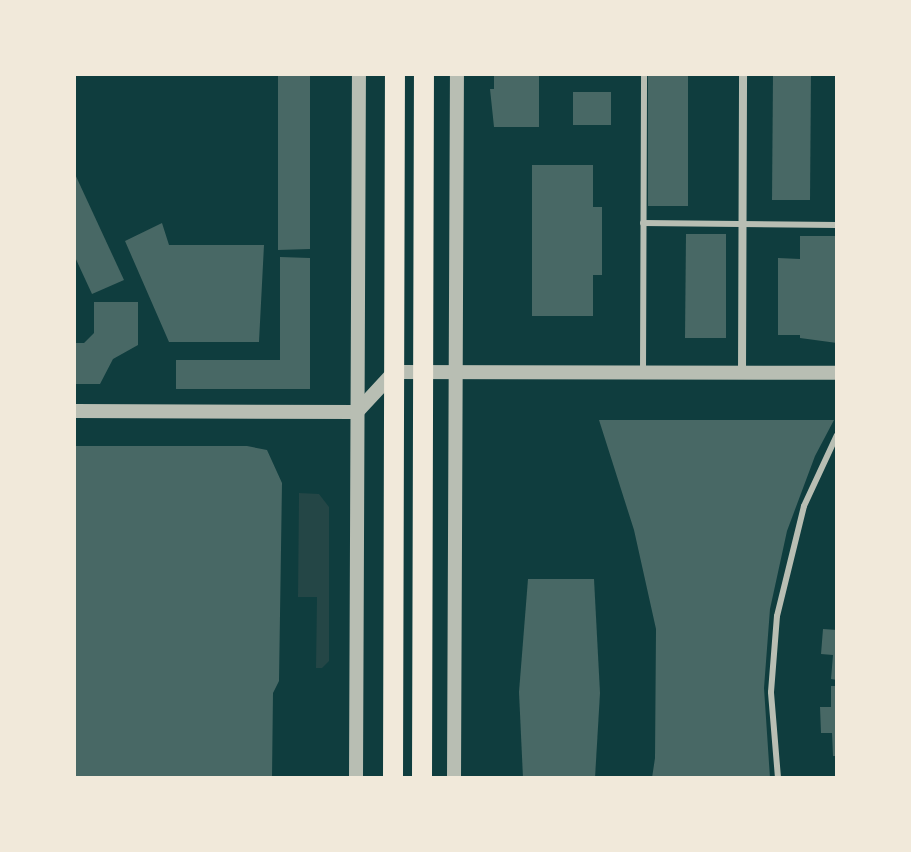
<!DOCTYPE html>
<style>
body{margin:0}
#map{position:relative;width:911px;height:852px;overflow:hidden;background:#0f3d3e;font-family:Bitter,serif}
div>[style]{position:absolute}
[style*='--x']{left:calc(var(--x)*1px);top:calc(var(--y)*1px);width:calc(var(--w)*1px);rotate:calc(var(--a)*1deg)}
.green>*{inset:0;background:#244646}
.building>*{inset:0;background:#486865}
.service>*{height:6px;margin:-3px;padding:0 3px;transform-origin:3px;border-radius:3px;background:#b8beb3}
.minor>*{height:8px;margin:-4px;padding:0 4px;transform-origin:4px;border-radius:4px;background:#b8beb3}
.tertiary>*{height:14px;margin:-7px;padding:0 7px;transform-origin:7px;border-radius:7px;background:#b8beb3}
.primary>*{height:20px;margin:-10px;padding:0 10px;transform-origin:10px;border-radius:10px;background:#f1e9da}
span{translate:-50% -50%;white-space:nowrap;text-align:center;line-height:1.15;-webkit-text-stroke:8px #f1e9da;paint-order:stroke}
.frame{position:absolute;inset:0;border:76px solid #f1e9da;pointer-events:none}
</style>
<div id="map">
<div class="green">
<div style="clip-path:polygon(299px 493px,319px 494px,329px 507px,329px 661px,322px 668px,316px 668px,317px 597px,298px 597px)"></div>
</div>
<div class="building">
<div style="clip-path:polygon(278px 74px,310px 74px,310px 249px,278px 250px)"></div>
<div style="clip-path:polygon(494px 74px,539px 74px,539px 127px,494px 127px,490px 89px,494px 89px)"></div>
<div style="clip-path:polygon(648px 74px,688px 74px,688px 206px,648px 206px)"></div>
<div style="clip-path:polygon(773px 74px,811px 74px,810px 200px,772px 200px)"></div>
<div style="clip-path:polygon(573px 92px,611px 92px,611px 125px,573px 125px)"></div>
<div style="clip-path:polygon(532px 165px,593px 165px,593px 207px,602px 207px,602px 275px,593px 275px,593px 316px,532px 316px)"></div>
<div style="clip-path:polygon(74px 172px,124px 280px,92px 294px,74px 255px)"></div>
<div style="clip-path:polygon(162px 223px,169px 245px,264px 245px,259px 342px,169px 342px,125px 241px)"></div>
<div style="clip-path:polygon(686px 234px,726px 234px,726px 338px,685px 338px)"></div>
<div style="clip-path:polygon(800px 236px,837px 236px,837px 343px,800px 338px,800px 335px,778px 335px,778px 258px,800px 259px)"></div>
<div style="clip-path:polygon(280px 257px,310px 258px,310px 389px,176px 389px,176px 360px,280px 360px)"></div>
<div style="clip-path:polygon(94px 302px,138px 302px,138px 345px,113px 359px,100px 384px,74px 384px,74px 343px,84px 343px,94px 333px)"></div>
<div style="clip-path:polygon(599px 420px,834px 420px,815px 456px,787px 531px,770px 609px,764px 688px,770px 778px,652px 778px,655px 758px,656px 629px,634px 530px)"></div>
<div style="clip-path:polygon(74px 446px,247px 446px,267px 450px,282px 483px,279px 681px,273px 693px,272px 778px,74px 778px)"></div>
<div style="clip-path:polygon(528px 579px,594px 579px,600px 693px,595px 778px,523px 778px,519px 692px)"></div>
<div style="clip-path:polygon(823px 629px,837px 630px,837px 680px,831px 679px,833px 655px,821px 654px)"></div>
<div style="clip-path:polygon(831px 686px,837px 686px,837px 756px,833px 756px,832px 733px,821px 733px,820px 707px,831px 707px)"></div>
</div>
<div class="service">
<div style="--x:643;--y:223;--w:194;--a:0.6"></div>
<div style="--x:643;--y:373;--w:299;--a:-89.8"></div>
<div style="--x:778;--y:778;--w:86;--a:-94.7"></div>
<div style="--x:771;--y:692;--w:76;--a:-85.5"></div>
<div style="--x:777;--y:616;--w:113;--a:-76.2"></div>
<div style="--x:804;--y:506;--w:78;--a:-65.1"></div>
</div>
<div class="minor">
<div style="--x:742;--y:373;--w:299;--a:-89.8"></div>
</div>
<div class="tertiary">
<div style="--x:74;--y:411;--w:283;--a:0.2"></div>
<div style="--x:357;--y:412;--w:54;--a:-47.2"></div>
<div style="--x:394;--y:372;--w:443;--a:0.1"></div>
<div style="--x:356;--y:778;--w:704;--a:-89.76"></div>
<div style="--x:454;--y:778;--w:704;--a:-89.76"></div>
</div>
<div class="primary">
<div style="--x:393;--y:778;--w:704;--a:-89.84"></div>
<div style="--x:422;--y:778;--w:704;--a:-89.84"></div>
</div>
<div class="frame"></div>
</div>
